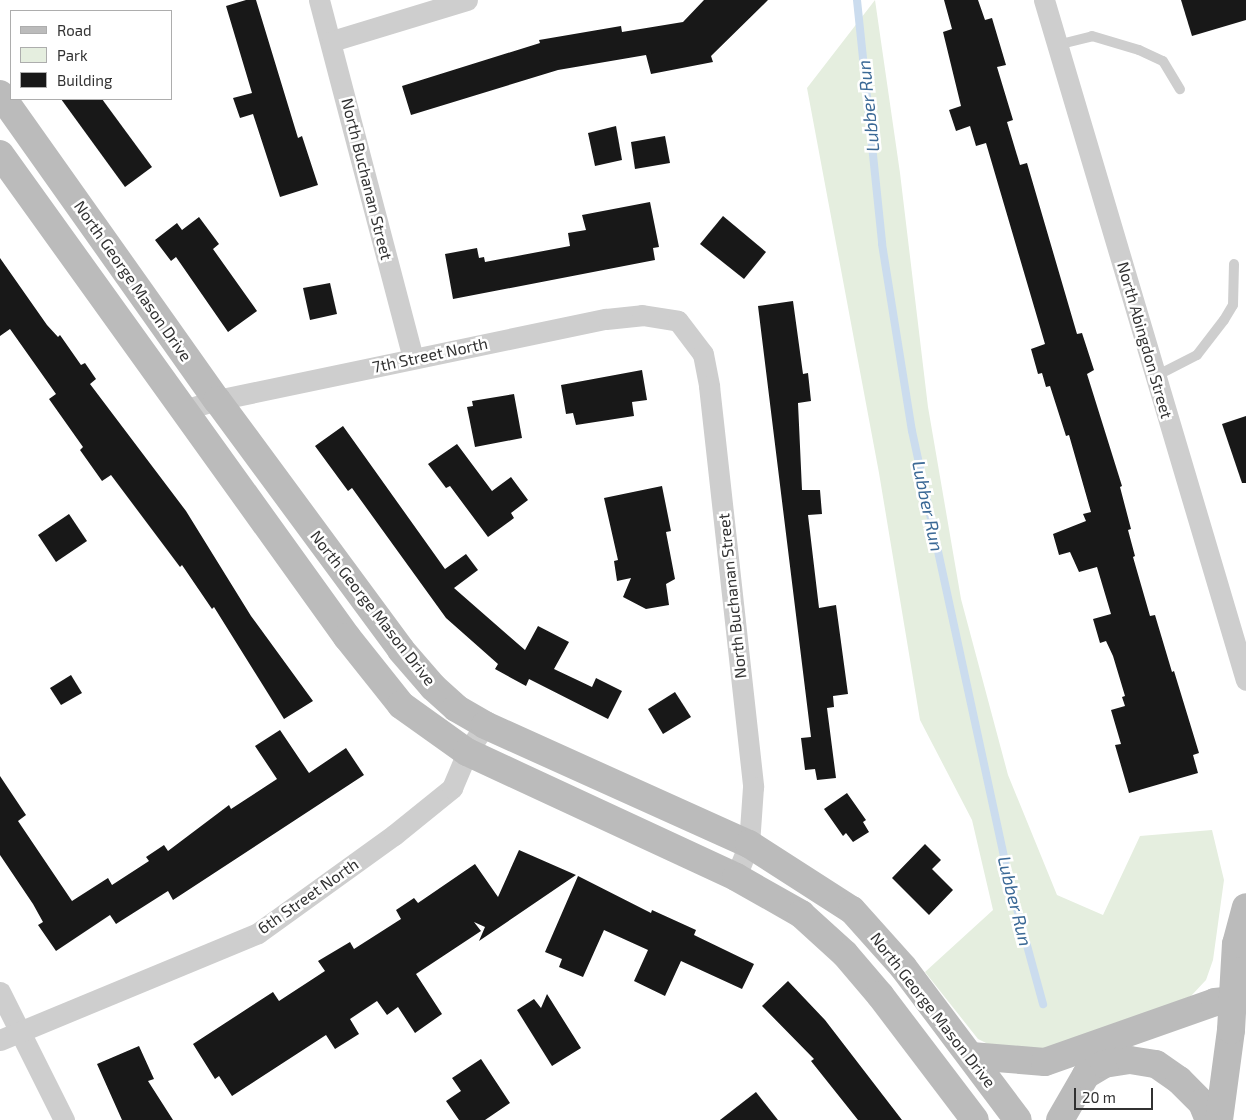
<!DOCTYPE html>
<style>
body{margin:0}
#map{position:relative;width:1246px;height:1120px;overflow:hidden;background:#fff;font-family:"Exo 2",sans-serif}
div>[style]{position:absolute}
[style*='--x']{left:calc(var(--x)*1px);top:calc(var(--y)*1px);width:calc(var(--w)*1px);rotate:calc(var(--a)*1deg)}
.green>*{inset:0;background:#e5eedf}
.stream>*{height:8px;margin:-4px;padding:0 4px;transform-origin:4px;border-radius:4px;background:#cbdcee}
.building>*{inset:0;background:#181818}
.lane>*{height:10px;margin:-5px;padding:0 5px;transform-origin:5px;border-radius:5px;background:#cecece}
.street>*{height:21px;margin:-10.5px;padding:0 10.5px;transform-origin:10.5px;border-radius:10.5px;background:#cecece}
.secondary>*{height:28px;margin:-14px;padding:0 14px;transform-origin:14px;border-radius:14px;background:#bbb}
span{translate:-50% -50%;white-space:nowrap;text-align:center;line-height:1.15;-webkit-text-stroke:5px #fff;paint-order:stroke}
.street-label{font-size:16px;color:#313131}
.water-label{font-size:18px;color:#3b6996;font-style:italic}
.legend{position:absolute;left:10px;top:10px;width:162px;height:90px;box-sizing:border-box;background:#fff;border:1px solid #adadad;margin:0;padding:6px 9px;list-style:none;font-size:15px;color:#313131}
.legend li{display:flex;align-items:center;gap:10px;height:25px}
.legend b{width:25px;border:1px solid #adadad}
.scale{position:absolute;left:1074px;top:1088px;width:79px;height:22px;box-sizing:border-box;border:2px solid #313131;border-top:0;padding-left:6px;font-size:15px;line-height:18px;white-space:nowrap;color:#313131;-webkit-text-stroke:4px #fff;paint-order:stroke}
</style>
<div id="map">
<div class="green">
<div style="clip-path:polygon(875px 0,900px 173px,928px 407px,961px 599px,1008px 775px,1057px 895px,1103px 915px,1140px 836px,1212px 830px,1224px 880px,1213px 960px,1206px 980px,1191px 996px,1045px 1055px,994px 1047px,978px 1039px,925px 972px,993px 910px,972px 820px,920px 720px,879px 473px,807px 88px)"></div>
</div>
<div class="stream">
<div style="--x:857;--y:0;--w:245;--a:84.1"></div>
<div style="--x:882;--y:244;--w:189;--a:80.9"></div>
<div style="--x:912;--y:431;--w:455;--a:77.8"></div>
<div style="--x:1008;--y:876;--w:133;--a:74.7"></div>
</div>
<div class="building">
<div style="clip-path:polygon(246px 0,256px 0,298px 138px,302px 136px,318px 185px,280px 197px,253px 114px,240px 118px,233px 98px,252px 93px,226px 6px)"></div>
<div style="clip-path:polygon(704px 0,768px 0,711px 56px,713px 62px,651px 74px,646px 55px,558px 70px,411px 115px,402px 86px,540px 43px,539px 40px,621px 26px,622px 32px,683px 22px)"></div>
<div style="clip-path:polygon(944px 0,978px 0,985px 20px,992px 18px,1006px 65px,997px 67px,1013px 120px,1007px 122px,1020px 165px,1027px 163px,1077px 334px,1082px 333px,1094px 370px,1087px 374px,1122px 486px,1120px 487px,1131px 529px,1128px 530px,1135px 556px,1133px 557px,1150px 616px,1155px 615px,1172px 672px,1174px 671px,1199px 753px,1193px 755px,1198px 773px,1129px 793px,1115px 745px,1121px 744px,1111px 710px,1125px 706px,1122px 697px,1125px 696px,1113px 656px,1106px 641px,1100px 643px,1093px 619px,1111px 614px,1097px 567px,1079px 572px,1070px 552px,1059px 555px,1053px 534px,1086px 521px,1083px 514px,1091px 512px,1069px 435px,1066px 436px,1050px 386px,1046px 387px,1042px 373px,1038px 374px,1031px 349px,1045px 344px,986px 143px,976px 146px,970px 126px,956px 131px,949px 110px,961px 106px,943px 32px,952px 29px)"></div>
<div style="clip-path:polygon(1181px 0,1246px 0,1246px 20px,1192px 36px)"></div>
<div style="clip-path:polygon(61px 99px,102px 99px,152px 167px,125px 187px)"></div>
<div style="clip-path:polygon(616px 126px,622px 160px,595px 166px,588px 133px)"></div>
<div style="clip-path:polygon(665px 136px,670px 163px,635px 169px,631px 142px)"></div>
<div style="clip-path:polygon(650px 202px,659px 247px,653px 248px,655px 260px,453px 299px,445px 254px,477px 248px,479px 258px,484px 257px,485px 262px,570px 246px,568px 233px,586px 230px,582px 215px)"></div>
<div style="clip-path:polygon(723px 216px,766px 252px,744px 279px,700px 244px)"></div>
<div style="clip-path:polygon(199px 217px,219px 244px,213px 249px,257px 311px,228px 332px,176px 257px,171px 261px,155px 240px,177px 223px,182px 230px)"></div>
<div style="clip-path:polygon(0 258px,47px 325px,58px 337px,60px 335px,81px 365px,85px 363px,96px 379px,90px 384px,186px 511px,251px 616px,313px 701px,284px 719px,214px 607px,212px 609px,182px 565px,180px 567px,111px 475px,102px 481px,80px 450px,83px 447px,49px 399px,56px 394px,10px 329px,0 336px)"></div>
<div style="clip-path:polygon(330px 283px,337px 314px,310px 320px,303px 288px)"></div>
<div style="clip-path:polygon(793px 301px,803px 374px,808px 373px,811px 401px,798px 403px,802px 490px,820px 490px,822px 514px,808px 515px,819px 608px,836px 605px,848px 694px,833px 696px,834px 707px,827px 708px,836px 778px,817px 780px,815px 769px,805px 770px,801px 738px,811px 737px,758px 306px)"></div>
<div style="clip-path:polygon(642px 370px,647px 400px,632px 402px,634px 416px,576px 425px,573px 413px,566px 414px,561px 385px)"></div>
<div style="clip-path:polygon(514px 394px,522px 438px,475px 447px,467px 407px,473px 406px,472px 401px)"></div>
<div style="clip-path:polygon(1246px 416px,1246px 483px,1242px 483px,1222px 424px)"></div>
<div style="clip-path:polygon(343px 426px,445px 569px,466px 554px,478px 570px,454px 588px,525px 650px,538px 626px,569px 642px,554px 669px,592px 687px,596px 678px,622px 691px,608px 719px,529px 679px,526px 686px,495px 669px,498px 664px,446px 618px,352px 488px,348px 491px,315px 446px)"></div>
<div style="clip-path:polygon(457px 444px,492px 491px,511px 477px,528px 500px,511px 513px,514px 518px,488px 537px,450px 486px,446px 488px,428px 464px)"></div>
<div style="clip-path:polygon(662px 486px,671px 531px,666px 532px,675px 579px,666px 584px,669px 605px,646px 609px,623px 597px,631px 578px,617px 581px,614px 561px,618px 560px,604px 498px)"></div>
<div style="clip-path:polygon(69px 514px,87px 541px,56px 562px,38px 535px)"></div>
<div style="clip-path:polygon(71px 675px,82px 693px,61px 705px,50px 688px)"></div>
<div style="clip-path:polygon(675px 692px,691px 717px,663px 734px,648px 709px)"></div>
<div style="clip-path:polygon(280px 730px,309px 773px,346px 748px,364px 775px,173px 900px,168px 891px,116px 924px,110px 915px,56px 951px,38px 925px,43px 922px,33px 904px,0 855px,0 776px,26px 815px,18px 821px,72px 901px,108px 878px,112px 885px,149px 861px,146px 857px,164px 845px,168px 851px,229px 805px,231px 809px,277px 779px,255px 746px)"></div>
<div style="clip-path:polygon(847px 793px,866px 820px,863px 822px,869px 832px,853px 842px,846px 833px,843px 836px,824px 809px)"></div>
<div style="clip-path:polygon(925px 844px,941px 860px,932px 869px,953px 890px,929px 915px,892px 878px)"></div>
<div style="clip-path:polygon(519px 850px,576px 875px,479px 941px,485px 927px,474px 922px,481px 931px,416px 974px,442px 1014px,415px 1033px,398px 1007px,387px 1015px,377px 1001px,350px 1019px,359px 1034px,335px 1049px,326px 1035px,232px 1096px,219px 1076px,215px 1079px,193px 1044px,273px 992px,279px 1001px,325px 971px,318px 961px,350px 942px,354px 949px,401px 919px,396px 910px,414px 898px,418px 903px,475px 864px,498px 897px)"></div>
<div style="clip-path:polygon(578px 876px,651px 913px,652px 910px,696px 930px,694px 935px,754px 964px,742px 989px,681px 961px,665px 996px,634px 981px,648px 950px,604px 930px,583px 977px,559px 967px,562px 959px,545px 952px)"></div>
<div style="clip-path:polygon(788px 981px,825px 1020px,902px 1120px,858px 1120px,811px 1061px,814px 1059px,762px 1006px)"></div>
<div style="clip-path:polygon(547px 994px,581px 1048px,552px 1066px,517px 1010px,534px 999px,541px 1008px)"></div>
<div style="clip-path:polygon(139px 1046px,154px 1079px,148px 1081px,173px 1120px,122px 1120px,97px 1064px)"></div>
<div style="clip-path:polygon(481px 1059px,510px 1103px,485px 1120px,459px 1120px,446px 1101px,461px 1091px,452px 1078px)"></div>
<div style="clip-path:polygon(756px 1092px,778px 1120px,720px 1120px)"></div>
</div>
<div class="lane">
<div style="--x:1057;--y:45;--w:36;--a:-14"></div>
<div style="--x:1092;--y:36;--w:49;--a:16.6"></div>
<div style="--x:1139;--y:50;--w:26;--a:25"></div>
<div style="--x:1163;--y:61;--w:33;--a:59"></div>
<div style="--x:1154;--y:377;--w:48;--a:-27.1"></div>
<div style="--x:1197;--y:355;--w:44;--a:-52.4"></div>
<div style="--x:1224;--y:320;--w:17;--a:-59"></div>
<div style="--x:1233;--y:305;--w:41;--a:-88.6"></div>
</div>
<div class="street">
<div style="--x:319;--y:0;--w:370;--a:75.3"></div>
<div style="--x:1044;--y:0;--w:709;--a:73.46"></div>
<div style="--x:332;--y:41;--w:141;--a:-16.9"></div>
<div style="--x:184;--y:410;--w:34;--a:-17"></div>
<div style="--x:217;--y:400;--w:397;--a:-11.8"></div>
<div style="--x:606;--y:319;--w:36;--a:-6"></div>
<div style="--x:642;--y:315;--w:36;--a:9"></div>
<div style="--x:678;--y:321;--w:41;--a:52.9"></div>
<div style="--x:703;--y:354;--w:33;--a:79"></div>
<div style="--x:709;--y:386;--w:403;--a:83.7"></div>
<div style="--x:753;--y:787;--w:57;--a:94"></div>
<div style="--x:749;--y:844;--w:35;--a:112"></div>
<div style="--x:0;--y:992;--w:143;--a:63.4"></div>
<div style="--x:0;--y:1040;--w:279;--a:-22.5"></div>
<div style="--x:258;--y:933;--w:168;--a:-35.8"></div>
<div style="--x:394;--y:835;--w:75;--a:-39"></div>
<div style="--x:452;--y:788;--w:39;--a:-67"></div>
<div style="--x:467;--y:752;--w:32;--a:-56"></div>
</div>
<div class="secondary">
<div style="--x:0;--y:94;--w:375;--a:54.7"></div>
<div style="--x:217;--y:400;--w:310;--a:53.6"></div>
<div style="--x:401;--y:650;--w:49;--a:49.1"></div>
<div style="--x:433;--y:687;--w:31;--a:42"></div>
<div style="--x:456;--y:708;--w:34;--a:30"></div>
<div style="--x:485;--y:725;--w:290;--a:24.3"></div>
<div style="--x:749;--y:844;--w:122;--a:32.7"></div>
<div style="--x:852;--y:910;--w:76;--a:48.2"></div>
<div style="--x:903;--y:967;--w:191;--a:53.1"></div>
<div style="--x:0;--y:154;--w:595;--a:54.31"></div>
<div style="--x:347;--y:637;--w:87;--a:51.5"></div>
<div style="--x:401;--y:705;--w:81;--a:35.5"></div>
<div style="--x:467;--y:752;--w:297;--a:24.9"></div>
<div style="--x:736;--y:877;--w:75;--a:29.6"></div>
<div style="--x:801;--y:914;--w:59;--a:42.3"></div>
<div style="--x:845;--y:954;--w:54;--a:49.5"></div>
<div style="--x:880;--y:995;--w:157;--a:52.8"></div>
<div style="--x:971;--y:1056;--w:74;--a:4.6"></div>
<div style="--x:1045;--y:1062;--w:180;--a:-19.4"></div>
<div style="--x:1215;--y:1002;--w:31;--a:-6"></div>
<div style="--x:1060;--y:1120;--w:52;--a:-60"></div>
<div style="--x:1086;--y:1075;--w:21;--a:-31"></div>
<div style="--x:1104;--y:1064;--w:26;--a:-9"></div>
<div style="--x:1130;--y:1060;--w:26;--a:9"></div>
<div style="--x:1156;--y:1064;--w:28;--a:35"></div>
<div style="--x:1179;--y:1080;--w:33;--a:45"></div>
<div style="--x:1202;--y:1103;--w:18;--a:68"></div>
<div style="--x:1219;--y:1120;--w:91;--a:-82.4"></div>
<div style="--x:1231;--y:1030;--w:86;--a:-86.7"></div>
<div style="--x:1236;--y:944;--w:38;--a:-75"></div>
</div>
<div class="street-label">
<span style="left:367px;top:179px;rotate:76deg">North Buchanan Street</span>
<span style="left:133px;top:281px;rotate:55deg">North George Mason Drive</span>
<span style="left:1145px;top:340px;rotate:74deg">North Abingdon Street</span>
<span style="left:430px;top:355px;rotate:-12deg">7th Street North</span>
<span style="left:732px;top:596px;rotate:-96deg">North Buchanan Street</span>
<span style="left:373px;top:608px;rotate:52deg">North George Mason Drive</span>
<span style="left:308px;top:896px;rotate:-35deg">6th Street North</span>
<span style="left:933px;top:1010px;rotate:52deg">North George Mason Drive</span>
</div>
<div class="water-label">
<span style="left:868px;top:106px;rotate:-96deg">Lubber Run</span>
<span style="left:928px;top:506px;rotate:78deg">Lubber Run</span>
<span style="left:1015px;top:901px;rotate:76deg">Lubber Run</span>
</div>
<ul class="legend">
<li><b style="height:6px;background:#bbb"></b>Road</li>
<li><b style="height:14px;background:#e5eedf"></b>Park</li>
<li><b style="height:14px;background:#181818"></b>Building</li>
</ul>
<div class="scale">20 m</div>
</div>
